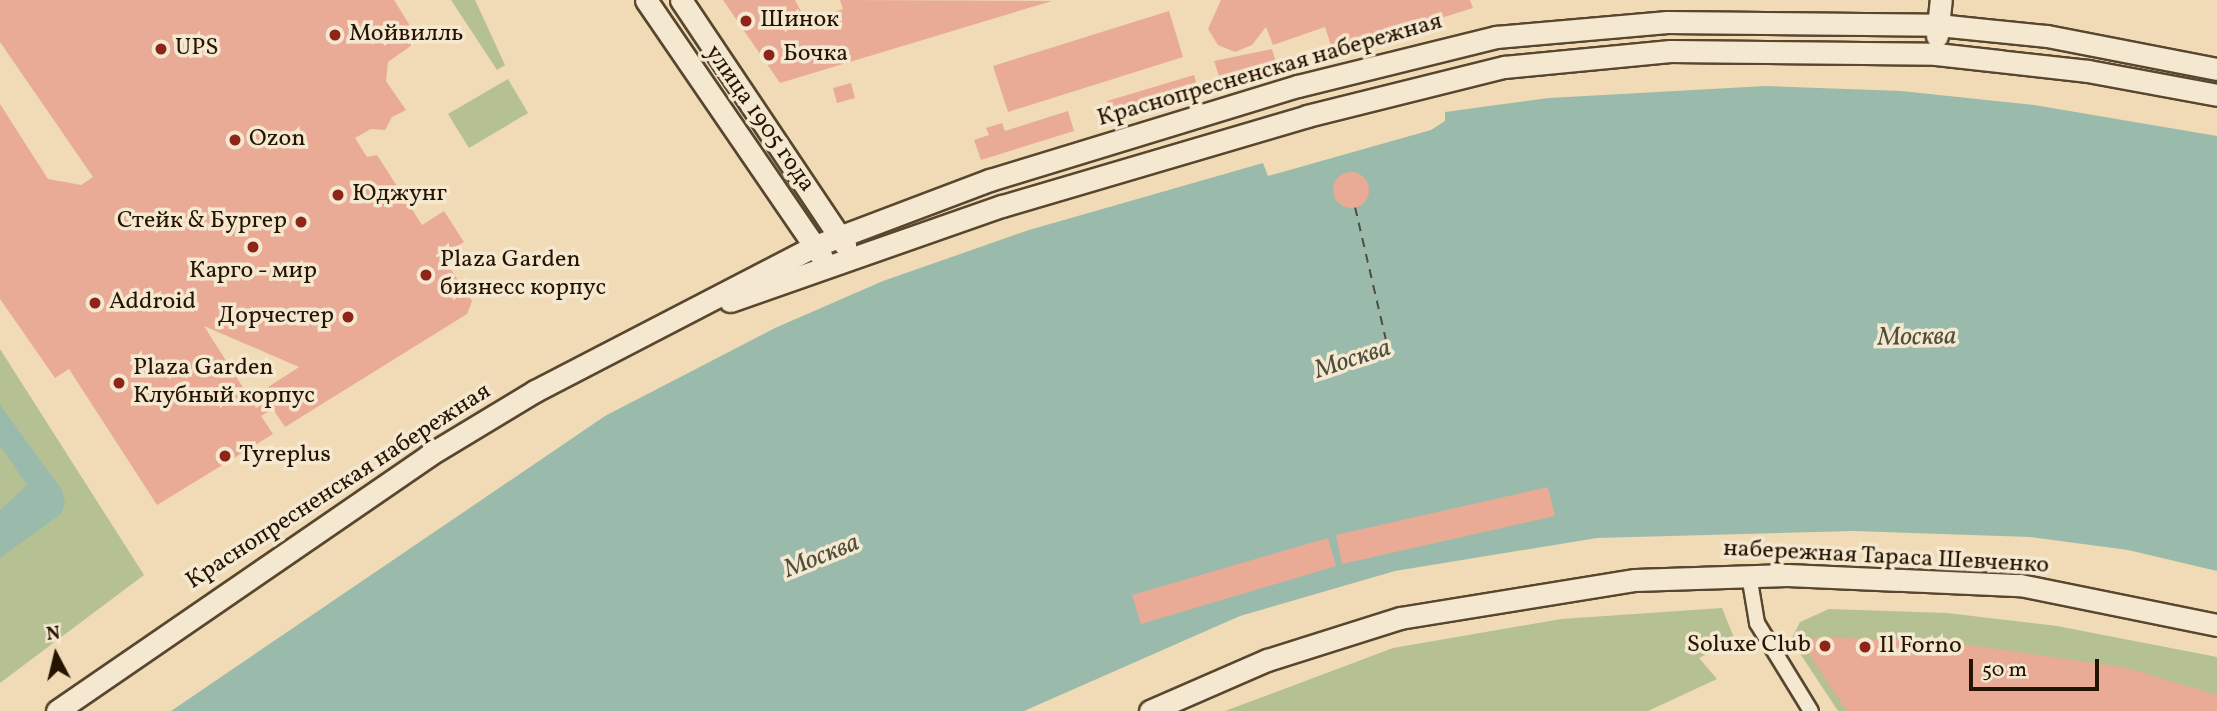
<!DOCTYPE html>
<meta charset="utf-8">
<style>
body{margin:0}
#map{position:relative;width:2217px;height:711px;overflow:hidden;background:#f0dbb6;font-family:Vollkorn,serif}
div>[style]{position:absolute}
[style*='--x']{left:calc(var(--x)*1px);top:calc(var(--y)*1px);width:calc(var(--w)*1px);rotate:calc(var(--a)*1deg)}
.green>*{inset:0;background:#b5c192}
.water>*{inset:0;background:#9abbac}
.ferry>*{height:2px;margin-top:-1px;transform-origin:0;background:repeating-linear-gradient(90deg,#4e4e3d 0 9px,transparent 0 16px)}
.building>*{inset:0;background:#e9ab95}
.round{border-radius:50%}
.roads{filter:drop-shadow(2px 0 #58462e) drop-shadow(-2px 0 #58462e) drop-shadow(0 2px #58462e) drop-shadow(0 -2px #58462e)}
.street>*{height:14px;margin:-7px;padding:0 7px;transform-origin:7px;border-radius:7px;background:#f5e8d0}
.secondary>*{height:21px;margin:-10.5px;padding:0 10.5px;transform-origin:10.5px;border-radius:10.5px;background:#f5e8d0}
.dots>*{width:19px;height:19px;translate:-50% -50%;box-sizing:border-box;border:4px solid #f5e8d0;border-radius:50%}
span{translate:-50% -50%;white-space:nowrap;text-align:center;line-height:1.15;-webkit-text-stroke:7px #f5e8d0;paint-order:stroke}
.poi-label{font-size:24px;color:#251401}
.left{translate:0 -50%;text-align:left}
.right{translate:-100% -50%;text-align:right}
.street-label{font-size:24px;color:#251401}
.water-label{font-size:26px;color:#4e4e3d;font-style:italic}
.north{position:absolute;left:21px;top:620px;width:70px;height:70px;-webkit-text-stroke:5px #f5e8d0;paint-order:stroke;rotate:353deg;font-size:19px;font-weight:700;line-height:28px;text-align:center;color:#251401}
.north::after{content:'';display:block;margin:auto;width:24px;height:32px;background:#251401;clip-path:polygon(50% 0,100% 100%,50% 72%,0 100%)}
.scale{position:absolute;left:1969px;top:659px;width:130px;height:32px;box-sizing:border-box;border:4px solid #251401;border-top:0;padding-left:9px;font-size:21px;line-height:24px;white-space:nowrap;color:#251401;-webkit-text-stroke:5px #f5e8d0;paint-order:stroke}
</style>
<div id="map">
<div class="green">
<div style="clip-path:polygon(451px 0,475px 0,505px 65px,497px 70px)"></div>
<div style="clip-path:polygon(508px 79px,528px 113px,469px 148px,448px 114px)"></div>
<div style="clip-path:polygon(0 349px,144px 575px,0 683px)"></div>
<div style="clip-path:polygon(1722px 608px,1735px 640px,1699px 658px,1717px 679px,1648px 711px,1225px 711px,1393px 648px,1561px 619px)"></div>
<div style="clip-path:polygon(1829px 609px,1947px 613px,2057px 626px,2217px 657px,2217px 711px,1838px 711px,1791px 640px,1800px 622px)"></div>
</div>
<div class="water">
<div style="clip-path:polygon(1765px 86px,1901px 91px,2034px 105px,2217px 136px,2217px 571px,2128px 550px,2030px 537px,1853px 531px,1597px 538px,1395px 571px,1240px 616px,1024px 711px,171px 711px,605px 416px,775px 328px,883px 281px,1029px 230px,1263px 163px,1268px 176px,1431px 130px,1445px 121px,1445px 112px,1549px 98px)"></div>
<div style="clip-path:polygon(0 405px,62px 490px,65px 503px,61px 514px,0 558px,0 510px,27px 485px,0 446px)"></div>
</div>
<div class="ferry">
<div style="--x:1355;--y:207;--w:142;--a:76.9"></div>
</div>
<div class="building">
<div style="clip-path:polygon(evenodd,0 0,394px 0,419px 40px,388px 62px,386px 81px,406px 110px,392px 117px,385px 130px,371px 129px,355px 138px,367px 157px,377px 155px,422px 225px,444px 211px,464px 242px,442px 256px,472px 301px,467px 314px,285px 427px,273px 409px,261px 416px,273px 434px,157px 505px,69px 369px,55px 378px,0 299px,0 104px,48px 179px,81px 185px,93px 177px,0 42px,0 0,204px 326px,299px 367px,262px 391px,268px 401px,256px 408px,204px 326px)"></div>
<div style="clip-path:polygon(723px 0,795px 0,806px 20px,843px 9px,840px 0,1052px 1px,780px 83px)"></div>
<div style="clip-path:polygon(1221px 0,1470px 0,1473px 8px,1333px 52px,1325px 27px,1273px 45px,1266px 27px,1252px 45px,1235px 52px,1218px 45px,1208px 29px)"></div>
<div style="clip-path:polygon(1169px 11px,1183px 57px,1008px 112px,993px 66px)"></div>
<div style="clip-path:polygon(1272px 49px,1278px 69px,1222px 85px,1214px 61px)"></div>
<div style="clip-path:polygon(1194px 75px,1199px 92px,1112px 118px,1107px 101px)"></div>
<div style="clip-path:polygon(851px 83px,855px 98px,837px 103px,833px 88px)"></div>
<div style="clip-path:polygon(1068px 111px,1074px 131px,981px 160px,974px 140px,989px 135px,986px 128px,1002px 123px,1005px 131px)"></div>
<div class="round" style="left:1333px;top:172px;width:36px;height:36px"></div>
<div style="clip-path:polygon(1548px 487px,1555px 516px,1342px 564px,1336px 535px)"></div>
<div style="clip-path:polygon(1328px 538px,1336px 566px,1141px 624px,1132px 595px)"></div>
<div style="clip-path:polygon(1817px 637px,1948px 642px,2127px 668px,2217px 695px,2217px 711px,1847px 711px,1803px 645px)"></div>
</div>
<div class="roads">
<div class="street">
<div style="--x:1749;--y:575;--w:49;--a:80.5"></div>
<div style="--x:1757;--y:623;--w:103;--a:58.5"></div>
</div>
<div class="secondary">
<div style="--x:646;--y:0;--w:311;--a:55.6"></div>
<div style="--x:681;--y:0;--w:295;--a:56.2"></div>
<div style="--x:1937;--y:36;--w:36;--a:-84"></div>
<div style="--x:730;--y:301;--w:288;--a:-19.3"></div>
<div style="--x:1002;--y:206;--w:318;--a:-16.4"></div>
<div style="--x:1307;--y:116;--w:203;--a:-14"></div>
<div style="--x:1504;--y:67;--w:167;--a:-5.5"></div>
<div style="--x:1670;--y:51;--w:266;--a:0.6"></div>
<div style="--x:1936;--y:54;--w:153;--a:6.4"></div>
<div style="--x:2088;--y:71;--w:131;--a:10.5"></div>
<div style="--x:57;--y:711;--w:452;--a:-34.5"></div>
<div style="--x:429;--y:455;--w:124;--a:-31.1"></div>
<div style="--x:535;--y:391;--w:315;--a:-27.4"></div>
<div style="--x:815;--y:246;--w:187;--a:-20.7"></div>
<div style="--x:990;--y:180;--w:322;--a:-17"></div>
<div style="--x:1298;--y:86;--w:204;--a:-13.9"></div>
<div style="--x:1496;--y:37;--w:172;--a:-5"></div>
<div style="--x:1667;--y:22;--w:271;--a:0.6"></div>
<div style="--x:1938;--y:25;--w:110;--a:5.8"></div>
<div style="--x:2047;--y:36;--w:173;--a:11"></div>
<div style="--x:1150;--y:711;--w:128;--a:-23.6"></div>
<div style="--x:1267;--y:660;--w:139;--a:-17.5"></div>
<div style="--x:1400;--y:618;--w:238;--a:-9.2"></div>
<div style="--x:1635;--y:580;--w:152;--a:-1.9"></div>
<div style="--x:1787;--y:575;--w:233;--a:2.5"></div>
<div style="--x:2020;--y:585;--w:201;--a:11.5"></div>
</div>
</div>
<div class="dots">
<div style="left:746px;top:21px;background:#8f2418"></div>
<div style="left:335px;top:35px;background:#8f2418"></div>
<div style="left:161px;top:49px;background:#8f2418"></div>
<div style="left:769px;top:55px;background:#8f2418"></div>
<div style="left:235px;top:140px;background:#8f2418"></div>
<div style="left:338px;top:195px;background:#8f2418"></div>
<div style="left:301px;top:222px;background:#8f2418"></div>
<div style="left:253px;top:247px;background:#8f2418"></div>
<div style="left:426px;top:275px;background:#8f2418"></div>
<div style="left:95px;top:303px;background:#8f2418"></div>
<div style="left:348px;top:317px;background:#8f2418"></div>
<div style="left:119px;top:383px;background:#8f2418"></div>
<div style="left:225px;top:456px;background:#8f2418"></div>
<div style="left:1825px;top:646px;background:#8f2418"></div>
<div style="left:1865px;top:647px;background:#8f2418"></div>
</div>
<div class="poi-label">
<span class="left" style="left:760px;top:21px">Шинок</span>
<span class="left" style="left:349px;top:35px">Мойвилль</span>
<span class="left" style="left:175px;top:49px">UPS</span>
<span class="left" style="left:783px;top:55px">Бочка</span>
<span class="left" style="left:249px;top:140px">Ozon</span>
<span class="left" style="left:352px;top:195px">Юджунг</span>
<span class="right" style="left:287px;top:222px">Стейк &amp; Бургер</span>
<span class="left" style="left:440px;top:275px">Plaza Garden<br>бизнесс корпус</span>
<span style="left:253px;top:272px">Карго - мир</span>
<span class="left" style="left:109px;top:303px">Addroid</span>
<span class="right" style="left:334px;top:317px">Дорчестер</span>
<span class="left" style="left:133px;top:383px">Plaza Garden<br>Клубный корпус</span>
<span class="left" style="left:239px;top:456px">Tyreplus</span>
<span class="right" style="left:1811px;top:646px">Soluxe Club</span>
<span class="left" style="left:1879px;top:647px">Il Forno</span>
</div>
<div class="street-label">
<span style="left:1270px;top:71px;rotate:-16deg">Краснопресненская набережная</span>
<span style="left:759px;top:119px;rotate:55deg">улица 1905 года</span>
<span style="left:339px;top:487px;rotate:-33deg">Краснопресненская набережная</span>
<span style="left:1886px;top:558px;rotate:3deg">набережная Тараса Шевченко</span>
</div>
<div class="water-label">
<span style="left:1917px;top:338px;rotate:-1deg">Москва</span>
<span style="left:1353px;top:360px;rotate:-18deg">Москва</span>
<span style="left:822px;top:557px;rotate:-22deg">Москва</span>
</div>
<div class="north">N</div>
<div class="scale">50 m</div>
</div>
